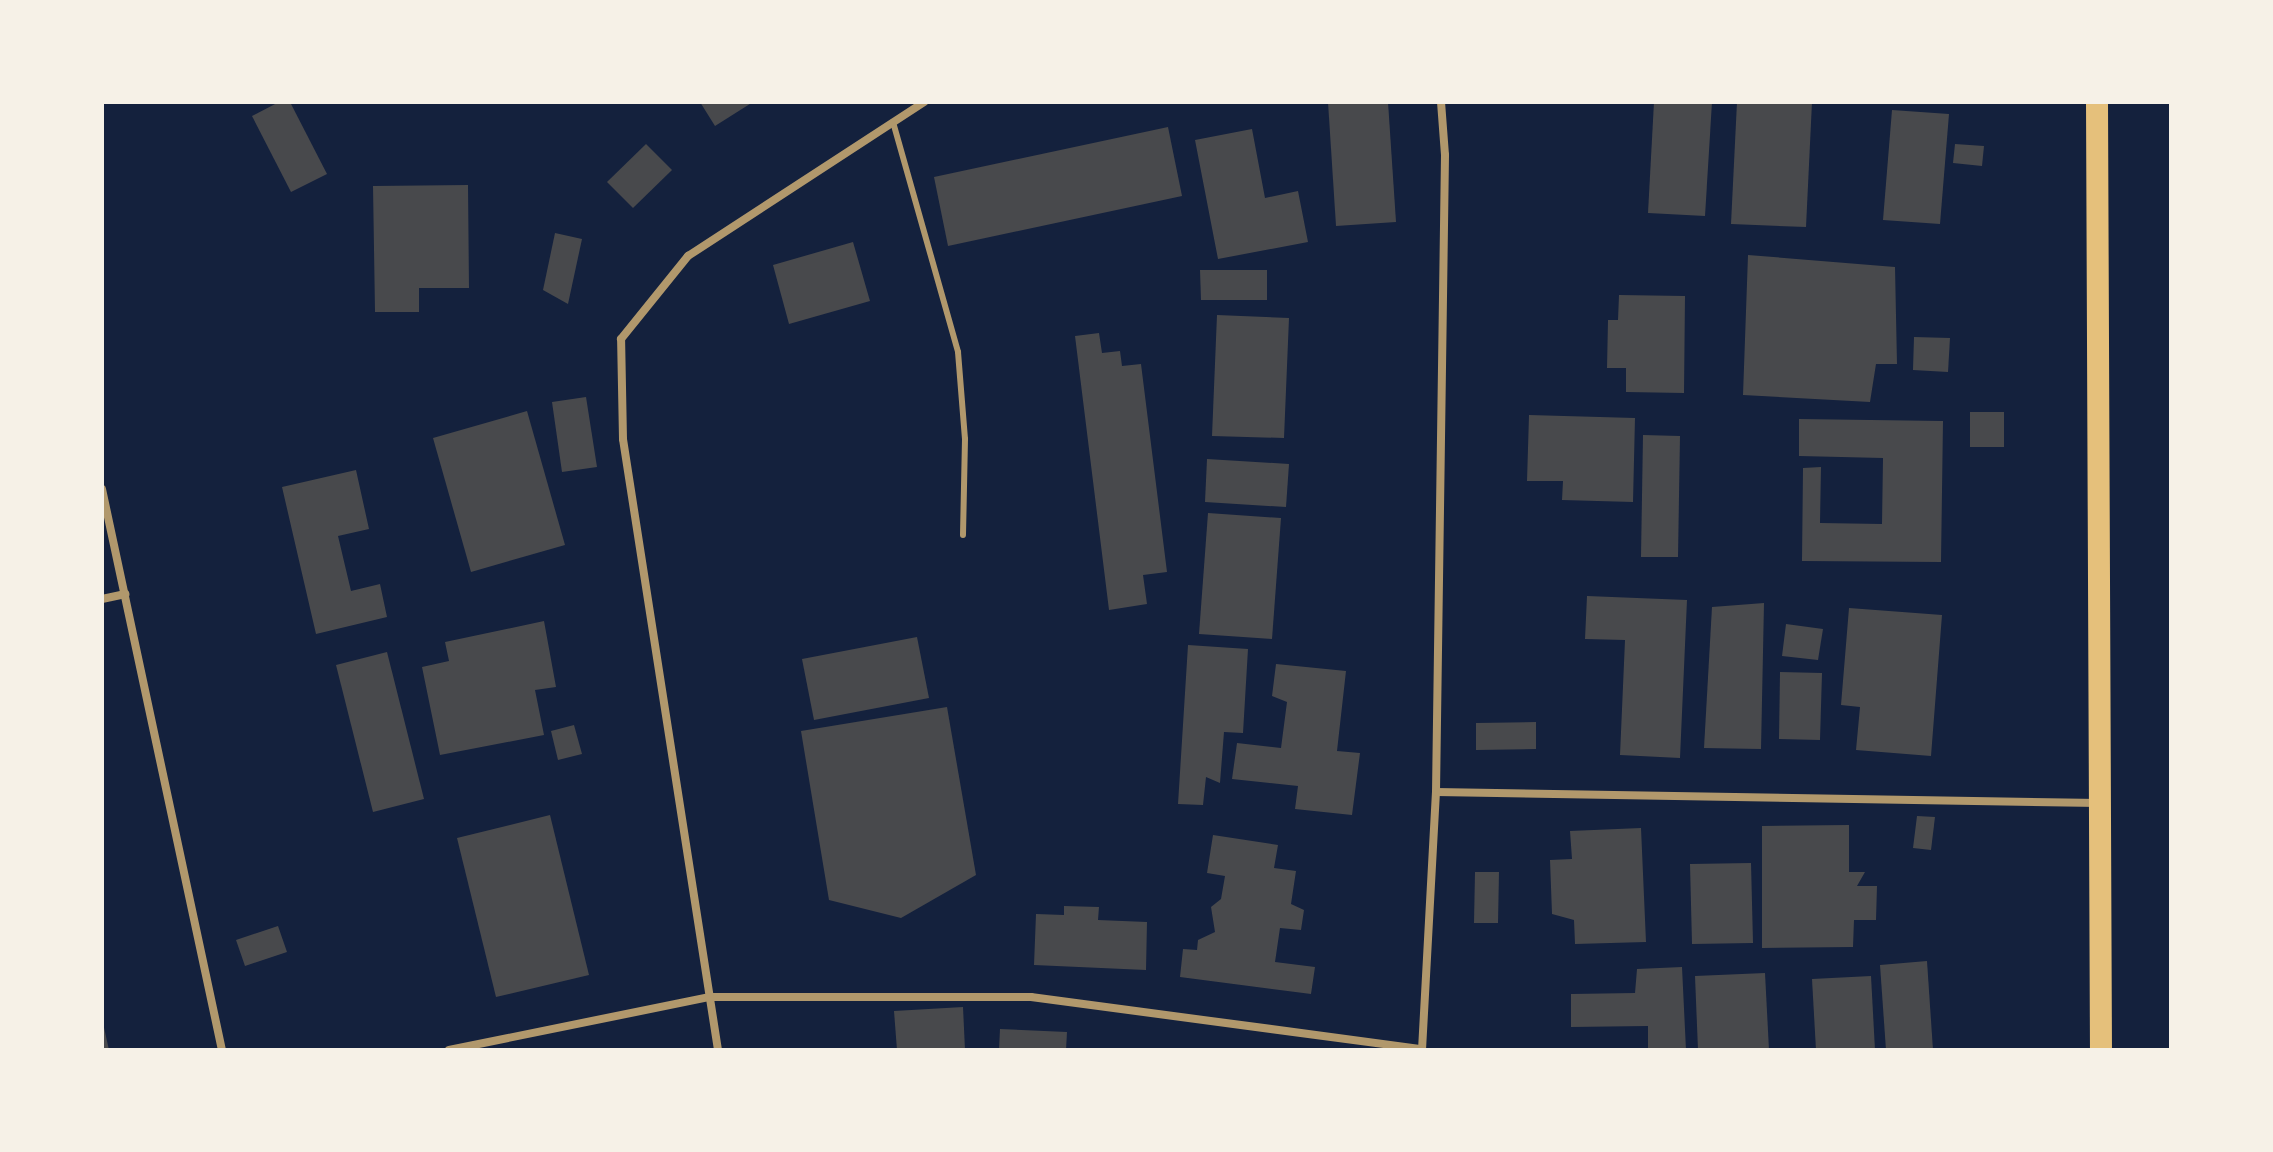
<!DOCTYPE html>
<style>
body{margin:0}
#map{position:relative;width:2273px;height:1152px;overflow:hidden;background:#14213d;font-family:Signika,sans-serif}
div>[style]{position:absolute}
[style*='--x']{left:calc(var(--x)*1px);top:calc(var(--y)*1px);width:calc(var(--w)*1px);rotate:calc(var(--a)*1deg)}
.building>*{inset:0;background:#48494c}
.service>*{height:6px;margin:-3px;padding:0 3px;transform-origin:3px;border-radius:3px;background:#b1986c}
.minor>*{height:8px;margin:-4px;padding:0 4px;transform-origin:4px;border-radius:4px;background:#b1986c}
.trunk>*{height:22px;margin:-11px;padding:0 11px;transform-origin:11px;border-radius:11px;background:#e5c07b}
span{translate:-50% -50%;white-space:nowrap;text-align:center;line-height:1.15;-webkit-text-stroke:6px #f6f1e7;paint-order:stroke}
.frame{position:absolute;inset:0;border:104px solid #f6f1e7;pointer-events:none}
</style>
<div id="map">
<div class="building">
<div style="clip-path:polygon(279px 102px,290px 102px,327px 174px,291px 192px,252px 116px)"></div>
<div style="clip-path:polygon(700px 102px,753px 102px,715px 126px)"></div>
<div style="clip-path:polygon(1328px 102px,1388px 102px,1396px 222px,1336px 226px)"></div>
<div style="clip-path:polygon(1654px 102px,1712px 102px,1705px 216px,1648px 213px)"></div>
<div style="clip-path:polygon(1737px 102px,1812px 102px,1806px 227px,1731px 224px)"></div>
<div style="clip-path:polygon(1892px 110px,1949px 114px,1940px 224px,1883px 220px)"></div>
<div style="clip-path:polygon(1168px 127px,1182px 196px,948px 246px,934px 177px)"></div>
<div style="clip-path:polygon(1252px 129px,1265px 198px,1298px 191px,1308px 242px,1218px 259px,1195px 140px)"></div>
<div style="clip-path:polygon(646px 144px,672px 170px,633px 208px,607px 182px)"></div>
<div style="clip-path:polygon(1955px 144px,1984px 146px,1982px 166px,1953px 163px)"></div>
<div style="clip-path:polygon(468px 185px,469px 288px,419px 288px,419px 312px,375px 312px,373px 186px)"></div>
<div style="clip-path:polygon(555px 233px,582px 239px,568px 304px,543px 290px)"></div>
<div style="clip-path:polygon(853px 242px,870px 301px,789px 324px,773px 265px)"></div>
<div style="clip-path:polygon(1748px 255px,1895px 267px,1897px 364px,1876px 364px,1870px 402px,1743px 395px)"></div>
<div style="clip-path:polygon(1200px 270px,1267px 270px,1267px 300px,1201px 300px)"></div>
<div style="clip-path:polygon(1619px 295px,1685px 296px,1684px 393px,1626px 392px,1626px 368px,1607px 368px,1608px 320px,1618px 320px)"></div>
<div style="clip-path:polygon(1217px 315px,1289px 318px,1284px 438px,1212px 436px)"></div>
<div style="clip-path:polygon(1099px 333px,1102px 353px,1120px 351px,1122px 366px,1141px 364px,1167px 572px,1143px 575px,1147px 604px,1109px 610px,1075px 336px)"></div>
<div style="clip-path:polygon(1914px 337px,1950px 338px,1948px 372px,1913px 370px)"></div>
<div style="clip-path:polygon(586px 397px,597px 467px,562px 472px,552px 402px)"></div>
<div style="clip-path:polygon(527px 411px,565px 545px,471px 572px,433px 438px)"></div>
<div style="clip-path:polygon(1970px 412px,2004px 412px,2004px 447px,1970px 447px)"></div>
<div style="clip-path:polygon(1529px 415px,1635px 418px,1633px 502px,1562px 500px,1563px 481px,1527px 481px)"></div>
<div style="clip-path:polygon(1799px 419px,1943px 421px,1941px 562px,1802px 561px,1803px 468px,1821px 467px,1820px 523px,1882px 524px,1883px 458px,1799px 456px)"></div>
<div style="clip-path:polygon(1643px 435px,1680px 436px,1678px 557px,1641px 557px)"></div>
<div style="clip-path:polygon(1207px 459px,1289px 464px,1286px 507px,1205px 502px)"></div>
<div style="clip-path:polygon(356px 470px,369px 529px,338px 536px,351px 591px,380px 584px,387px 617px,316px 634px,282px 487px)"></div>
<div style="clip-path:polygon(1208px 513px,1281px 518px,1272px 639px,1199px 634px)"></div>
<div style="clip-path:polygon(1587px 596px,1687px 600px,1680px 758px,1620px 755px,1625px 640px,1585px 639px)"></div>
<div style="clip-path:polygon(1764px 603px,1761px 749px,1704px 748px,1712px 607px)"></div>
<div style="clip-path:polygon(1849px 608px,1942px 615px,1931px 756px,1856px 750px,1860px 707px,1841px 705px)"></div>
<div style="clip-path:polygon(544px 621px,556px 687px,535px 690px,544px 735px,440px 755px,422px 667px,449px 661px,445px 642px)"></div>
<div style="clip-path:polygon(1786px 624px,1823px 629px,1818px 660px,1782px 656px)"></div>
<div style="clip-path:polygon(917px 637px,929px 698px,814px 720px,802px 659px)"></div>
<div style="clip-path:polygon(1188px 645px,1248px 649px,1243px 733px,1224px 732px,1220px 783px,1206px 777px,1203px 805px,1178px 804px)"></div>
<div style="clip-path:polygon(387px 652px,424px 799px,373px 812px,336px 665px)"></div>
<div style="clip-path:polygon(1276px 664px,1346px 671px,1337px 751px,1360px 753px,1352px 815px,1295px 809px,1298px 786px,1232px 779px,1237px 743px,1281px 748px,1287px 702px,1272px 696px)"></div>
<div style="clip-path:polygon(1780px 672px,1822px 673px,1820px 740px,1779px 739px)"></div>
<div style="clip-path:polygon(947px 707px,976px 875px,901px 918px,829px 900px,801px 731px)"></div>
<div style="clip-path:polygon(1536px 722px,1536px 749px,1476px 750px,1476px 723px)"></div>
<div style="clip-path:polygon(574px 725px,582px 754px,558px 760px,551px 731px)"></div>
<div style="clip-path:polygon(550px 815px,589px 975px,496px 997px,457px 838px)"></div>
<div style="clip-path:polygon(1917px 816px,1935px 817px,1931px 850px,1913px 848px)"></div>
<div style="clip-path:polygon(1849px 825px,1849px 872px,1865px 872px,1857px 886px,1877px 886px,1876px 920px,1854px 920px,1853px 947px,1762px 948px,1762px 826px)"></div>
<div style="clip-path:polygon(1641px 828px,1646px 942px,1575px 944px,1574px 920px,1552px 914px,1550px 860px,1572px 859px,1570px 831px)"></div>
<div style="clip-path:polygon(1213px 835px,1278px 845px,1274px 868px,1296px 871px,1291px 904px,1304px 910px,1301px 930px,1280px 928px,1275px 962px,1315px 967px,1311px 994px,1180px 977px,1183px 949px,1197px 950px,1198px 940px,1215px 932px,1211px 907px,1221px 899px,1225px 876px,1207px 873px)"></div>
<div style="clip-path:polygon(1751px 863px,1753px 943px,1692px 944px,1690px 864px)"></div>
<div style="clip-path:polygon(1475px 872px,1499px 872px,1498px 923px,1474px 923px)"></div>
<div style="clip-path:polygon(1064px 906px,1099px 907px,1098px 920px,1147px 922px,1146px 970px,1034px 965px,1036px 914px,1064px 915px)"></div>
<div style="clip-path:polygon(278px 926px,287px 952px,245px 966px,236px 940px)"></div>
<div style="clip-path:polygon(1927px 961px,1933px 1050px,1886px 1050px,1880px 965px)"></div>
<div style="clip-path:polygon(1682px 967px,1686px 1050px,1648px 1050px,1648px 1026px,1571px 1027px,1571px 994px,1635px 993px,1637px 969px)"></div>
<div style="clip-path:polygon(1765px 973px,1769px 1050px,1698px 1050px,1695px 976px)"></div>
<div style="clip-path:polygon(1871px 976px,1875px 1050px,1816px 1050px,1812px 979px)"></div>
<div style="clip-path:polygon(963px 1007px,965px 1050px,897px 1050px,894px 1011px)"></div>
<div style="clip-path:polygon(102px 1023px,103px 1023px,109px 1050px,102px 1050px)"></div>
<div style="clip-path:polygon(1000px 1029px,1067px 1032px,1066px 1050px,999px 1050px)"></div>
</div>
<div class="service">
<div style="--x:893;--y:122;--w:239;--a:74.2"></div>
<div style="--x:958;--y:352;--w:87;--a:85.4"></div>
<div style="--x:965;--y:439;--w:96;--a:91.2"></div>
</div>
<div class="minor">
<div style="--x:102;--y:489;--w:574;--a:77.93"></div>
<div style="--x:102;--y:599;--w:24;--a:-12"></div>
<div style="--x:1436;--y:792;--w:663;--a:0.95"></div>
<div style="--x:449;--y:1050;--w:265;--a:-11.5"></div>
<div style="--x:709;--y:997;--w:322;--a:0"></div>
<div style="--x:1031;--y:997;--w:394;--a:7.6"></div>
<div style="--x:718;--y:1050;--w:618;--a:-98.84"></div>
<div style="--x:623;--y:439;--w:100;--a:-91.1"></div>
<div style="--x:621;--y:339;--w:107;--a:-51.1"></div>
<div style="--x:688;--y:256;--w:282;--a:-33.1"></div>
<div style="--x:1422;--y:1050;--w:258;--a:-86.9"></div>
<div style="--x:1436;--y:792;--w:637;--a:-89.19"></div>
<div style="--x:1445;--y:155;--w:53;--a:-94.3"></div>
</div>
<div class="trunk">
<div style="--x:2097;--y:102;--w:948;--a:89.76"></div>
</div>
<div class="frame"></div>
</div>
